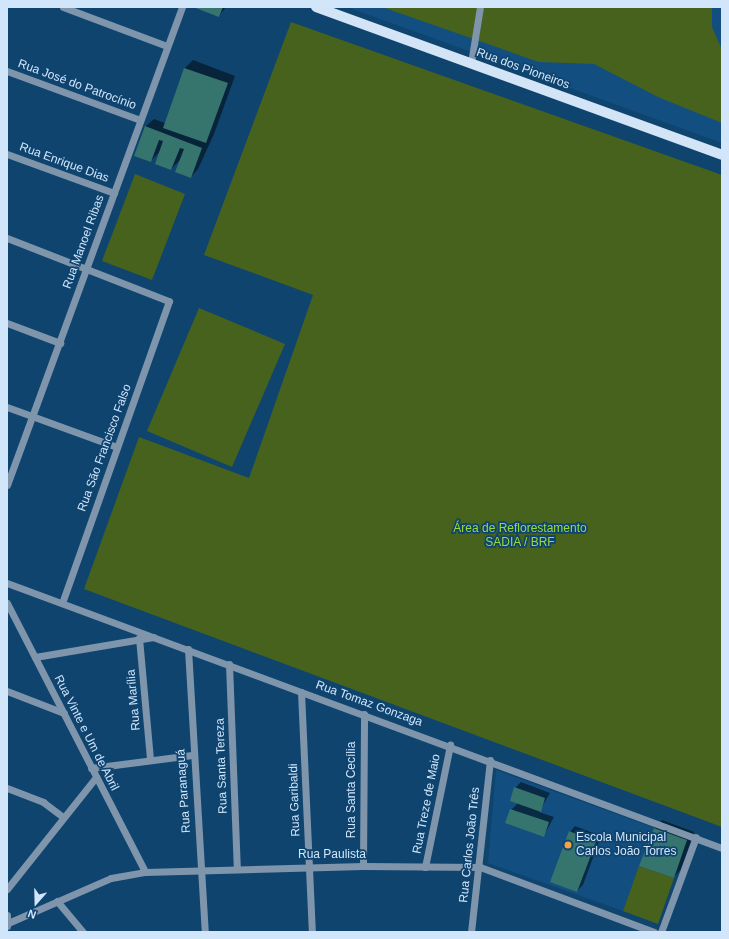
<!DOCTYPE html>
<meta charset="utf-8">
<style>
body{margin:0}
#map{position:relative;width:729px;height:939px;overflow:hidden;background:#0f446f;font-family:Helvetica,sans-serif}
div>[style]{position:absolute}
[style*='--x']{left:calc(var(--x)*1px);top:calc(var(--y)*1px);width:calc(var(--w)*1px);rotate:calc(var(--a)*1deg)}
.built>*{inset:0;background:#124f80}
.green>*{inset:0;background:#46621c}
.shadow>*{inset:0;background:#0007}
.building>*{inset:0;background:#36746e}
.minor>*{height:7px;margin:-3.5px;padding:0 3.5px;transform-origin:3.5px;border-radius:3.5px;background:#7f95ab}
.major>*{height:10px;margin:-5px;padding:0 5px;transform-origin:5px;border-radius:5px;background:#d2e4f6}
.dots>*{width:11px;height:11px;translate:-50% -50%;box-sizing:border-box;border:2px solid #0f446f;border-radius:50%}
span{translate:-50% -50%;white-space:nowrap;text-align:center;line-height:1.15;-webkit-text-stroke:3.5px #0f446f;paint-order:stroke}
.street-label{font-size:12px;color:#d1e6fb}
.park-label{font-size:12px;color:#9ed93c}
.poi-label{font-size:12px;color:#d1e6fb}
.left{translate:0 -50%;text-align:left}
.frame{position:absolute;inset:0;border:8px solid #d1e6fb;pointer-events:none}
.north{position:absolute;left:16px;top:883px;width:40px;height:40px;-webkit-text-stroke:3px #0f446f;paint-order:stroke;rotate:200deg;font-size:11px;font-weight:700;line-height:16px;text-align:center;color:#d1e6fb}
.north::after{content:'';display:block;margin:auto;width:14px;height:18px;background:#d1e6fb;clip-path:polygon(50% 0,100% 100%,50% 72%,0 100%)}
</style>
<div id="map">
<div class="built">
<div style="clip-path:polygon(347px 7px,722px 7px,722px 143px)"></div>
<div style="clip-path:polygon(496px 770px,654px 828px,623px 911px,488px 863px)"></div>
</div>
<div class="green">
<div style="clip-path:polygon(382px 7px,712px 7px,712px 27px,722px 50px,722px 123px,658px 97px,594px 64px,539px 62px)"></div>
<div style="clip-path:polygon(291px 22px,722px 175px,722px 827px,84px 589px,139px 437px,249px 478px,313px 295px,204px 255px)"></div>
<div style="clip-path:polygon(135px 174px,185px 194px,152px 280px,102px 261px)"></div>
<div style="clip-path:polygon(199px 308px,285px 344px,232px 467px,147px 431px)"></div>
<div style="clip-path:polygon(639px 866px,674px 878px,658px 924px,623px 911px)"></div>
</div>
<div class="shadow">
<div style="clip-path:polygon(196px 7px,226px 7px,219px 16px)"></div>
<div style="clip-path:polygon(193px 60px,235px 76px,214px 134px,198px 169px,191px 177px,181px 159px,171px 169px,160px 151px,151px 161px,146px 126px,154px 119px,165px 123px,185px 68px)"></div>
<div style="clip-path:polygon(521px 782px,550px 793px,539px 812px,554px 817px,544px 835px,511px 810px,518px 803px,515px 788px)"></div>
<div style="clip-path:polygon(662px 820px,694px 832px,681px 869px,674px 877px,655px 828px)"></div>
<div style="clip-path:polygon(575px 826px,601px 836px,583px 885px,577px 891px,570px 832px)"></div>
</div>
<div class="building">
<div style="clip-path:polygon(193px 7px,223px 7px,219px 17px)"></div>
<div style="clip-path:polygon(184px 68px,228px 83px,206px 143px,163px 128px)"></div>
<div style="clip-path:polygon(145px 126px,202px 148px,191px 178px,175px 172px,184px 149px,180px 148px,171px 170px,155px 164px,163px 141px,159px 140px,151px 162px,134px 156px)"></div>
<div style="clip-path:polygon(514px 787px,545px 798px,541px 812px,510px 801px)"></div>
<div style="clip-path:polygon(510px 809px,549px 822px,544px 837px,505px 823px)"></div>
<div style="clip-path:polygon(654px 828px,687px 840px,674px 878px,639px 866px)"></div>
<div style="clip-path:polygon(569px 831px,596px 842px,577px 892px,550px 882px)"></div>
</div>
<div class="minor">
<div style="--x:63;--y:7;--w:111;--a:20.6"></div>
<div style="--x:471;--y:63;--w:57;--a:-80.9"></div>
<div style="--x:7;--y:71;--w:142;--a:20.2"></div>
<div style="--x:7;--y:154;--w:114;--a:20"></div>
<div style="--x:7;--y:238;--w:174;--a:21.3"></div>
<div style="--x:169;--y:301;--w:320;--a:109.5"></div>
<div style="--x:7;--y:323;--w:57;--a:20.7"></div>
<div style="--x:7;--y:407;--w:117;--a:20"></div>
<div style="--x:7;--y:485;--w:509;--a:-69.89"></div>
<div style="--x:7;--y:583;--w:763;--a:20.34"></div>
<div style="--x:7;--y:603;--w:302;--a:62.8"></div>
<div style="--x:139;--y:638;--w:122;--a:84.8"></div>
<div style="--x:188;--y:649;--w:284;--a:86.6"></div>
<div style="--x:35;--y:657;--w:120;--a:-9.6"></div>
<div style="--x:229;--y:664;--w:204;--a:87.8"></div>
<div style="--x:7;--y:691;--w:61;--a:21.1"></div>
<div style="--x:301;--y:692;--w:240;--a:87.4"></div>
<div style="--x:91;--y:768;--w:102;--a:-7.3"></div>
<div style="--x:7;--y:788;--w:39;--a:21"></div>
<div style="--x:43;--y:802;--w:25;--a:37"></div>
<div style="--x:363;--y:866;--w:152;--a:-89.6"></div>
<div style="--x:425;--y:867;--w:125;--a:-78.4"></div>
<div style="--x:7;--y:889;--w:143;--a:-51.5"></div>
<div style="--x:57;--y:901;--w:40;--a:50"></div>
<div style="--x:7;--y:915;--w:11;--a:90"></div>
<div style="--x:8;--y:923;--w:112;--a:-23.6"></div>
<div style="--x:111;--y:878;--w:35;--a:-10"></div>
<div style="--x:145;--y:872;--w:218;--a:-1.6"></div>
<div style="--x:363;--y:866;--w:117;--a:0.5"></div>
<div style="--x:480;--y:867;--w:186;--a:20.5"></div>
<div style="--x:471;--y:932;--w:173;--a:-83.7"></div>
<div style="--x:661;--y:932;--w:101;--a:-69.8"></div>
</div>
<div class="major">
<div style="--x:316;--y:7;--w:432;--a:20"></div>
</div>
<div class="dots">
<div style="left:568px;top:845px;background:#f3a442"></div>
</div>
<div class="street-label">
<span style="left:523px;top:69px;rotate:20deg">Rua dos Pioneiros</span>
<span style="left:77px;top:85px;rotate:20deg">Rua José do Patrocínio</span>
<span style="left:64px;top:163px;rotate:20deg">Rua Enrique Dias</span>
<span style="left:84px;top:242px;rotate:-70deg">Rua Manoel Ribas</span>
<span style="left:105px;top:448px;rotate:-70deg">Rua São Francisco Falso</span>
<span style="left:134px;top:700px;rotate:-95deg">Rua Marília</span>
<span style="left:369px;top:704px;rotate:20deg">Rua Tomaz Gonzaga</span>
<span style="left:86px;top:733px;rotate:63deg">Rua Vinte e Um de Abril</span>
<span style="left:222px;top:766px;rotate:-92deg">Rua Santa Tereza</span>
<span style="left:352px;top:790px;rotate:-90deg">Rua Santa Cecília</span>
<span style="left:184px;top:791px;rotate:-94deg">Rua Paranaguá</span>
<span style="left:295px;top:800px;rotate:-92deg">Rua Garibaldi</span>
<span style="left:427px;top:804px;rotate:-79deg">Rua Treze de Maio</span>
<span style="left:470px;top:845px;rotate:-84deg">Rua Carlos João Três</span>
<span style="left:332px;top:855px">Rua Paulista</span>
</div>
<div class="park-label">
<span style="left:520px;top:536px">Área de Reflorestamento<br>SADIA / BRF</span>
</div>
<div class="poi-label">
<span class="left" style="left:576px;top:845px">Escola Municipal<br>Carlos João Torres</span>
</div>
<div class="frame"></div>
<div class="north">N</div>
</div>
